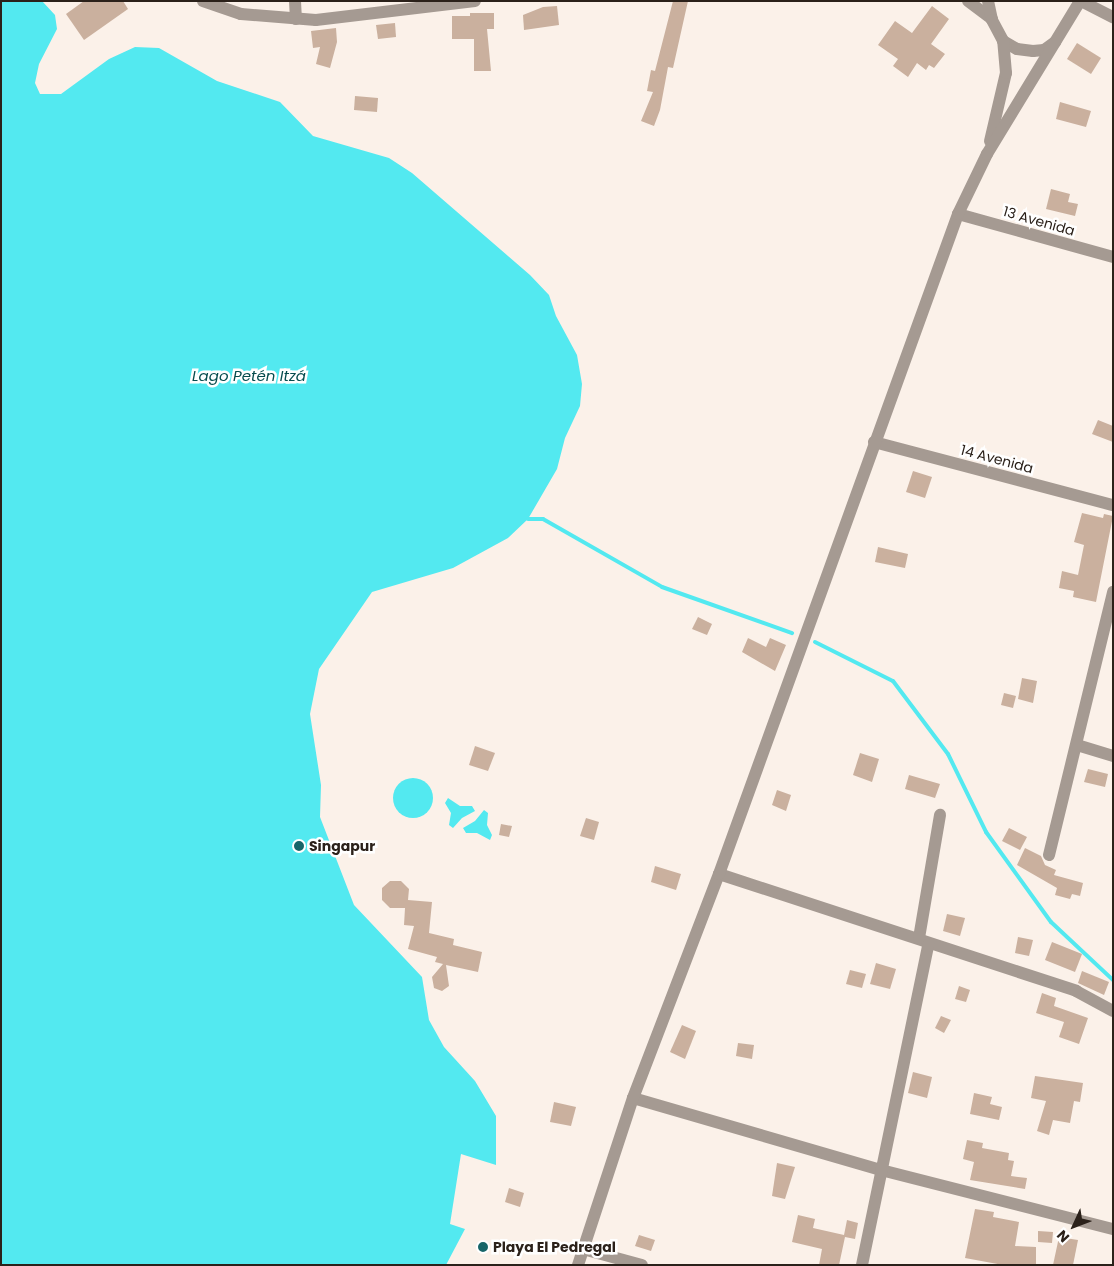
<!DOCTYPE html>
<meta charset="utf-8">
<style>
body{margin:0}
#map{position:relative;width:1114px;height:1266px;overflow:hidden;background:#fbf1e9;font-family:Poppins,sans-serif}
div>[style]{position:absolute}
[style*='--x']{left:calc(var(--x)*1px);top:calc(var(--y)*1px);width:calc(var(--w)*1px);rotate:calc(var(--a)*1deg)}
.water>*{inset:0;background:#53e9f0}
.round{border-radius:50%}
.stream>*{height:4px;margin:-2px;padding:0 2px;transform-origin:2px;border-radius:2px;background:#53e9f0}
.building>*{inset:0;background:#cab09e}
.minor>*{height:12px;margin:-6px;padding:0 6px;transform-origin:6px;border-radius:6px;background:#a59a92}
.dots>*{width:14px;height:14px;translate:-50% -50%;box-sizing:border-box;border:2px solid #fff;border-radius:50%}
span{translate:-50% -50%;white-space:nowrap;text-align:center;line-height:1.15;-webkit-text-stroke:5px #fff;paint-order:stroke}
.street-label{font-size:14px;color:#2b211a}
.poi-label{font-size:14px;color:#2b211a;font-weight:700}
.left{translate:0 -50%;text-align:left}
.water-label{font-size:15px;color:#064c4e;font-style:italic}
.frame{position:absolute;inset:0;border:2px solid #2b211a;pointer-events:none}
.north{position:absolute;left:1049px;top:1201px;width:50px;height:50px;-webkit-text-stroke:4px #fff;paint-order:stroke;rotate:227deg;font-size:14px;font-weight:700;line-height:20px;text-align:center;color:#2b211a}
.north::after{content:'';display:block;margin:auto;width:18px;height:22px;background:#2b211a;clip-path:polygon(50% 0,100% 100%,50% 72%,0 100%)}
</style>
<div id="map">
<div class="water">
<div style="clip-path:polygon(1px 1px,42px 1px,55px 15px,57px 29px,39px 64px,35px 83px,40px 94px,61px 94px,109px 59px,135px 47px,159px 48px,217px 81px,280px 102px,313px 136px,389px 158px,412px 173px,530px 275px,549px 295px,556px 316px,577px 355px,582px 384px,580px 406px,565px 438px,557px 469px,528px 519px,508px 538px,453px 568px,372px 592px,319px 669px,310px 714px,321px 785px,320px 817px,354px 905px,422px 977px,429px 1020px,444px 1047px,475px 1081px,496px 1116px,496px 1165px,461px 1154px,450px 1224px,465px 1229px,446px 1265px,1px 1265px)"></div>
<div class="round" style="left:393px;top:778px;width:40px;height:40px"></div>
<div style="clip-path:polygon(448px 798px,460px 806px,472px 806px,475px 811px,462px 818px,453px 828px,449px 825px,451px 813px,445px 803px)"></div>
<div style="clip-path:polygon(484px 810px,488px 813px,487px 825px,492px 835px,490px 840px,477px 833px,466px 833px,463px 828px,475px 821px)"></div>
</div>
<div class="stream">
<div style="--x:528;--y:519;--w:15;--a:0"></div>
<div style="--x:543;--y:519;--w:137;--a:29.7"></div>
<div style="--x:662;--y:587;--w:138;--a:19.5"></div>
<div style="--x:815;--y:642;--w:87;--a:26.6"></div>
<div style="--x:893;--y:681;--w:91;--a:53"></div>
<div style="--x:948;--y:754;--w:87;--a:64"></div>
<div style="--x:986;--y:832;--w:111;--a:54.2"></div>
<div style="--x:1051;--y:922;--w:85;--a:43.1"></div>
</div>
<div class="building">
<div style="clip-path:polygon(84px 1px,123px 1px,128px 9px,84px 40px,66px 14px)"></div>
<div style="clip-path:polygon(673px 1px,688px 1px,673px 68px,668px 67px,660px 110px,654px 126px,641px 121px,653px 92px,647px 91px,651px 70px,655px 71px)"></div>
<div style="clip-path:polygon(557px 6px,559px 25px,524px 30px,523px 15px,543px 7px)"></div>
<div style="clip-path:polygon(932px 6px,949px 19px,931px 44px,945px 54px,934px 68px,929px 65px,926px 70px,917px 63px,908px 77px,893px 66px,898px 59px,878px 45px,895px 21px,912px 33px)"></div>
<div style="clip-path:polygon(470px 13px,494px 13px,494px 29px,487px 29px,491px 71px,474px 71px,474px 39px,452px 39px,452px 16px,470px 16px)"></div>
<div style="clip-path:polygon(395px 23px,396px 37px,378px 39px,376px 25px)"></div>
<div style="clip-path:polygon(336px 28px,337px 42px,330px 68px,316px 64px,320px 47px,313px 48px,311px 31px)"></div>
<div style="clip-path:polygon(1077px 43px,1101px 58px,1091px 74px,1067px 59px)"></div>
<div style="clip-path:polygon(355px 96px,378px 98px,377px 112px,354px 110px)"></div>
<div style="clip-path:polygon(1060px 102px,1091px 111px,1086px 127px,1056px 119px)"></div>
<div style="clip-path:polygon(1051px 189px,1070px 194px,1068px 202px,1078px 204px,1075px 216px,1046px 209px)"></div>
<div style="clip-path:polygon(1098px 420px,1113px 426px,1113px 442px,1092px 434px)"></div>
<div style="clip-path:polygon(913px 471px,932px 477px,925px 498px,906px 492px)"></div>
<div style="clip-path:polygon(1082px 513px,1103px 518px,1104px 514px,1113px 516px,1096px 602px,1073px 597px,1074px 591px,1059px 588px,1062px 571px,1078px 575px,1084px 545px,1074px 542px)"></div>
<div style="clip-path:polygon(878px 547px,908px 554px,905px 568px,875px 562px)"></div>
<div style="clip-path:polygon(698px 617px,712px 624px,707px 635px,692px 629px)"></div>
<div style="clip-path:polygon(748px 638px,766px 647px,770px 638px,786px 645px,775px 671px,742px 652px)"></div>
<div style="clip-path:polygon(1022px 678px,1037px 681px,1033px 703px,1018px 699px)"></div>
<div style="clip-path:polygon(1004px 693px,1016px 696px,1013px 708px,1001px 705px)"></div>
<div style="clip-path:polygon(475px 746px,495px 753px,488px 771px,469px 765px)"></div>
<div style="clip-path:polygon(860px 753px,879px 759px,872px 782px,853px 775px)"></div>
<div style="clip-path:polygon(1088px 769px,1108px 774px,1105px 787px,1084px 782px)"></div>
<div style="clip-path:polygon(909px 775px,940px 784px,935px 798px,905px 789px)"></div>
<div style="clip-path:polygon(777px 790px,791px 795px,786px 811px,772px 805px)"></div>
<div style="clip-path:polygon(586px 818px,599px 822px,594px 840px,580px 836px)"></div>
<div style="clip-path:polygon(501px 824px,512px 826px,509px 837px,499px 835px)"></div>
<div style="clip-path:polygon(1009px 828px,1027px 837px,1020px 850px,1002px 841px)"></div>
<div style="clip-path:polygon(1025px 848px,1041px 856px,1045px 865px,1056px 870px,1054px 875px,1083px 883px,1080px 896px,1072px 894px,1070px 899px,1055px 895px,1057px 888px,1017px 865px)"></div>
<div style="clip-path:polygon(655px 866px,681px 874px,676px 890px,651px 882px)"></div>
<div style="clip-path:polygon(390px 881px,401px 881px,409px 889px,408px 900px,432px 902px,429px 933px,454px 939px,453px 945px,482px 952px,478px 972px,446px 965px,449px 986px,442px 991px,434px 988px,432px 977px,443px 964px,435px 962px,437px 957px,408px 949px,414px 926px,404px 925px,405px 908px,390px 908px,382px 900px,382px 888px)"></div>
<div style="clip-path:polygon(947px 914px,965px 918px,960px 936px,943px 931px)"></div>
<div style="clip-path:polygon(1018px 937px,1033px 940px,1029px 956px,1015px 953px)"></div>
<div style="clip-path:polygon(1052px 942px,1082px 954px,1075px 972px,1045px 960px)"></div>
<div style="clip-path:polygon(876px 963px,896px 969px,890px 989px,870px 984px)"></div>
<div style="clip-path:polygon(850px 970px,866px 974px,862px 988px,846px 984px)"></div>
<div style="clip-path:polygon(1082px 971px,1109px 982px,1104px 995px,1078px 983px)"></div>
<div style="clip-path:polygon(959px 986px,970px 990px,966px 1002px,955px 999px)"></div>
<div style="clip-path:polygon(1042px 993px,1056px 998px,1054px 1006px,1088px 1018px,1079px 1044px,1059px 1037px,1064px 1022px,1036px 1013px)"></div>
<div style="clip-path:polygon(941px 1016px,951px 1020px,944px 1033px,935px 1028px)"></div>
<div style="clip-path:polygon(682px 1025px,696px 1031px,685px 1059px,670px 1052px)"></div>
<div style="clip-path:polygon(738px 1043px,754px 1045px,752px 1059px,736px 1056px)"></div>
<div style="clip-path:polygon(913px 1072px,932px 1077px,927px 1098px,908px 1093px)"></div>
<div style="clip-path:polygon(1035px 1076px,1083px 1083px,1080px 1102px,1074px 1101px,1070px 1123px,1053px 1120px,1049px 1135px,1037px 1131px,1046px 1101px,1031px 1098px)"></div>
<div style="clip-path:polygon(974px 1093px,992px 1097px,990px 1104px,1002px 1107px,999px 1120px,970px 1114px)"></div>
<div style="clip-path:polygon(554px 1102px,576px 1107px,571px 1126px,550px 1122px)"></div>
<div style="clip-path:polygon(967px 1140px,983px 1143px,982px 1148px,1009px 1153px,1008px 1160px,1014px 1161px,1011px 1176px,1027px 1178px,1025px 1189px,970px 1180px,974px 1162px,963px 1159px)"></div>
<div style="clip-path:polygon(777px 1163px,795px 1167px,785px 1199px,772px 1196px)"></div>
<div style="clip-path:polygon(509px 1188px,524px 1193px,520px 1207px,505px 1202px)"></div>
<div style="clip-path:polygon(975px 1209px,994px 1212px,993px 1217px,1019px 1222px,1015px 1246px,1036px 1247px,1036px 1264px,1003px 1265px,965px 1258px)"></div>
<div style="clip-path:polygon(798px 1215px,815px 1219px,813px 1228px,844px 1235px,847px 1220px,858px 1223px,855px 1239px,845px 1237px,839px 1265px,819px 1265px,822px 1249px,792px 1242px)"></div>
<div style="clip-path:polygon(1038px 1231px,1053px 1232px,1052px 1243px,1038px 1242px)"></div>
<div style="clip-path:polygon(639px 1235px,655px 1240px,651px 1251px,635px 1246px)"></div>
<div style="clip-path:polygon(1059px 1237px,1078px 1240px,1073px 1265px,1053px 1265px)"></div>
</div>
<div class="minor">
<div style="--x:203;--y:1;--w:40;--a:18.9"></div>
<div style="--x:241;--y:14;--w:75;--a:4.6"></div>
<div style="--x:316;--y:20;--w:160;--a:-6.8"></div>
<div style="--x:295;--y:1;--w:18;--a:87"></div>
<div style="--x:968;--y:1;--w:30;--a:37"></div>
<div style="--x:988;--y:1;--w:19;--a:78"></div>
<div style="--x:992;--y:20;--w:24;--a:62"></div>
<div style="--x:1003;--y:41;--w:16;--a:30"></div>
<div style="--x:1017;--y:49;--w:16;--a:7"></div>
<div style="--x:1033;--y:51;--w:11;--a:-5"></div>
<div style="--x:1044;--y:50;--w:14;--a:-36"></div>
<div style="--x:1081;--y:1;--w:36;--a:27"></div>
<div style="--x:990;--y:141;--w:70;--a:-76.8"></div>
<div style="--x:1006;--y:73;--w:32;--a:-95"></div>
<div style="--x:958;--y:214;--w:161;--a:15.5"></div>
<div style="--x:874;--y:442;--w:247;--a:14.8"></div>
<div style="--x:1077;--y:745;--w:38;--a:17"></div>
<div style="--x:1049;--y:855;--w:271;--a:-76.3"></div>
<div style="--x:719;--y:874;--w:376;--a:18.1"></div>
<div style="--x:1076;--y:991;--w:42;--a:28.4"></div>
<div style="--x:919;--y:938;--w:125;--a:-80.3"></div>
<div style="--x:633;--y:1098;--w:258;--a:16.2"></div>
<div style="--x:881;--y:1170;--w:239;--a:14.3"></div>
<div style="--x:583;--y:1249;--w:61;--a:15.2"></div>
<div style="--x:578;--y:1265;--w:176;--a:-71.8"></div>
<div style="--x:633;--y:1098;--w:240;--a:-69"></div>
<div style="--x:719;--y:874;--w:702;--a:-70.09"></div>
<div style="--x:958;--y:214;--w:67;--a:-64.2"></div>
<div style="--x:987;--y:154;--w:179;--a:-58.7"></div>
<div style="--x:862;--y:1265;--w:327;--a:-78.3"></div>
</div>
<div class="dots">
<div style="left:299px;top:846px;background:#176569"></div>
<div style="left:483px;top:1247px;background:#176569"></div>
</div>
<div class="street-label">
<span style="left:1039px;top:221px;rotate:16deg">13 Avenida</span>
<span style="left:997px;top:459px;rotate:15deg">14 Avenida</span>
</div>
<div class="poi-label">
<span class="left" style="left:309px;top:846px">Singapur</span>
<span class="left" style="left:493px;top:1247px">Playa El Pedregal</span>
</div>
<div class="water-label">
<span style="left:249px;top:376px">Lago Petén Itzá</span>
</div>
<div class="frame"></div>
<div class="north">N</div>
</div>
